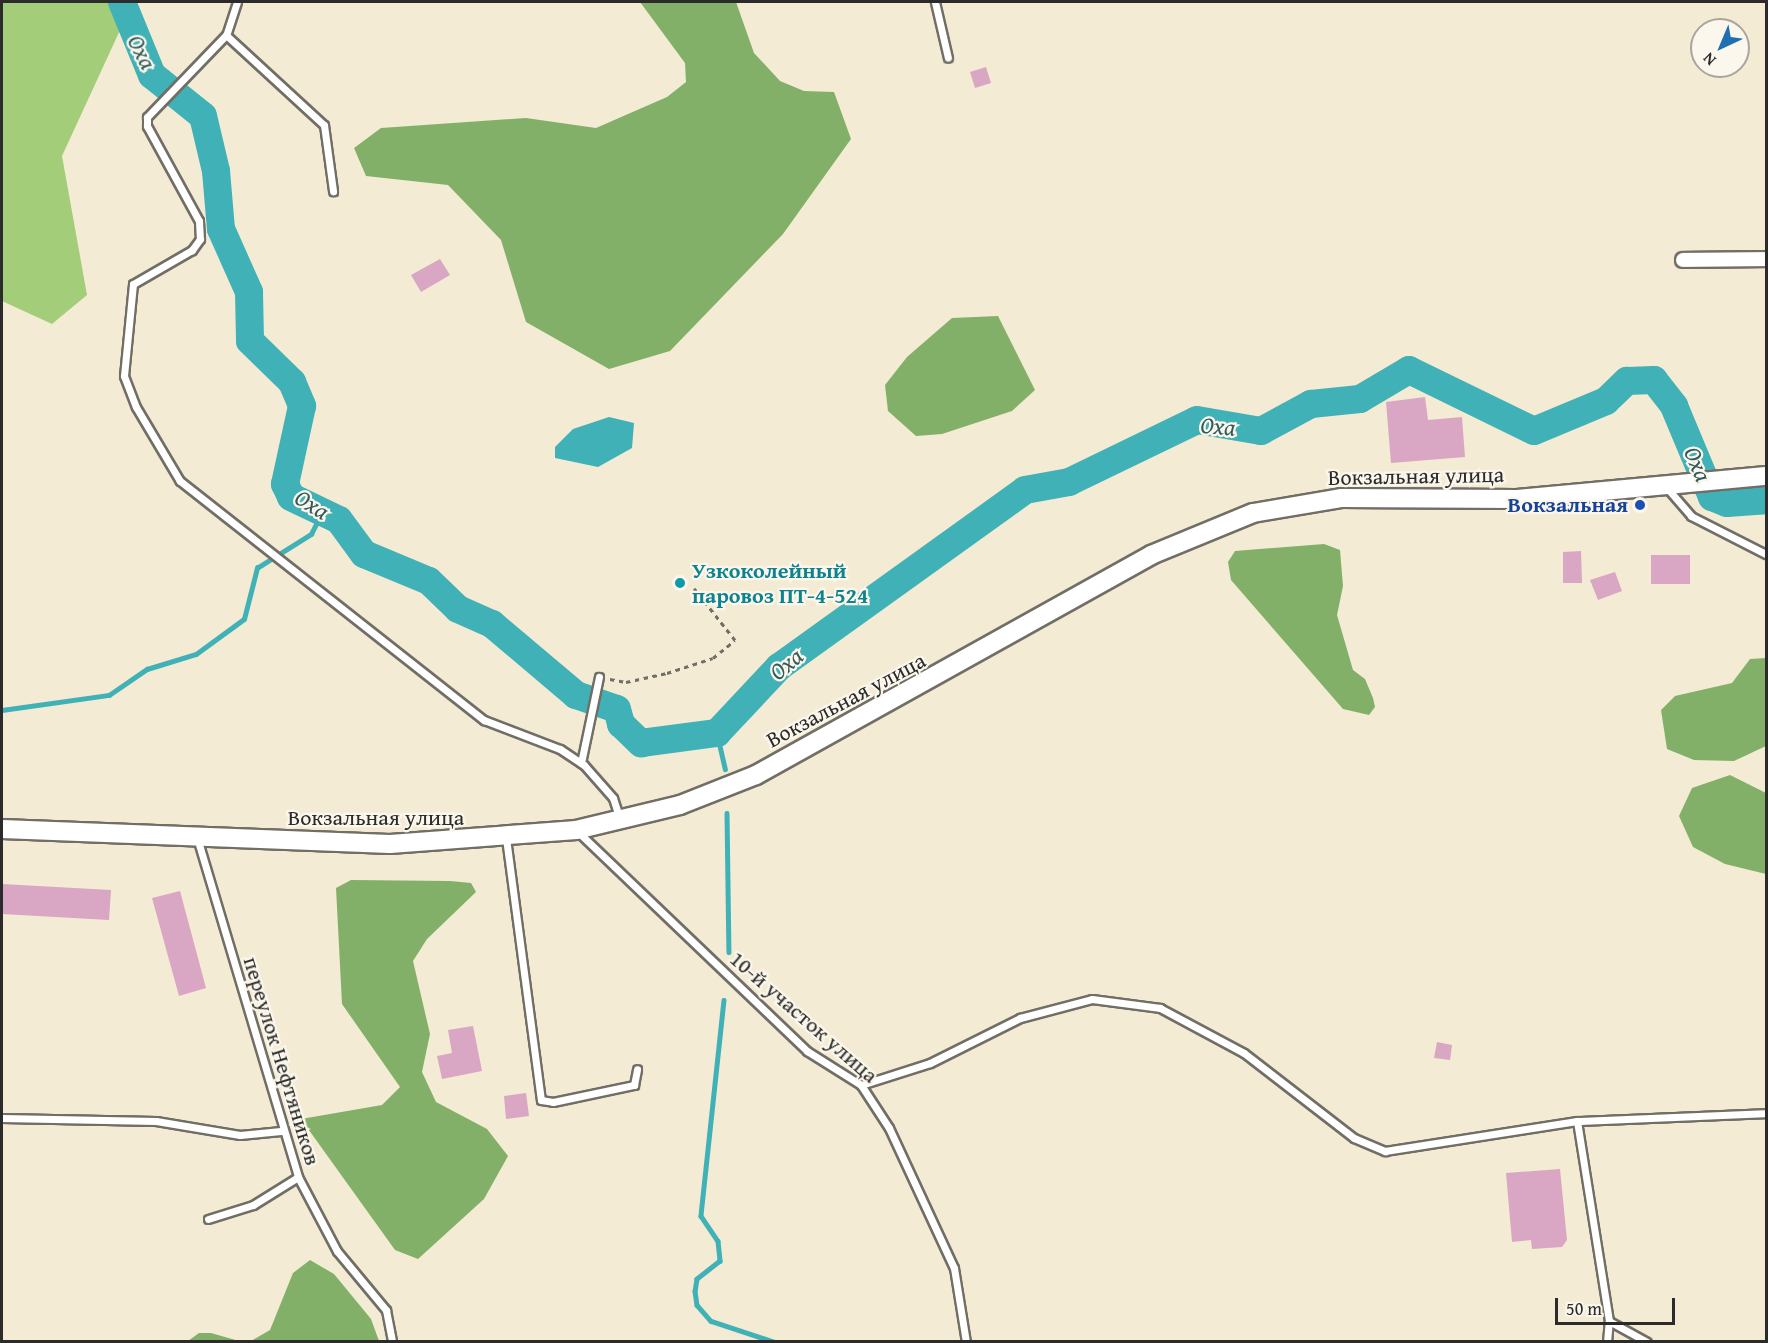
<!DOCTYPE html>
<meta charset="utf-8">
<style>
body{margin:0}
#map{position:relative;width:1768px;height:1343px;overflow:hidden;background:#f4ebd4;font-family:"Gentium Book Plus",serif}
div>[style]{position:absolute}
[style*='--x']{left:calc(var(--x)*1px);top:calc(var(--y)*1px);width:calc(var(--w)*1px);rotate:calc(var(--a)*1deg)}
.green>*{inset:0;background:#a3cd79}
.forest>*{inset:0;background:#82b069}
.water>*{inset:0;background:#40b1b7}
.stream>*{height:4.5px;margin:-2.25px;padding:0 2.25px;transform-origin:2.25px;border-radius:2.25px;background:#40b1b7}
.river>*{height:28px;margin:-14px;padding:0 14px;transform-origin:14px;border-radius:14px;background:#40b1b7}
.building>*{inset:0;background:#d9a6c3}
.path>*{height:3px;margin-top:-1.5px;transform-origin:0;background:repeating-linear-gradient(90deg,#716e66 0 4.5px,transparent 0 9px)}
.roads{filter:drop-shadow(2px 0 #716e66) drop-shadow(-2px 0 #716e66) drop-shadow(0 2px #716e66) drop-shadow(0 -2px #716e66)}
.lane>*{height:7px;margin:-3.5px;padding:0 3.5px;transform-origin:3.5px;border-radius:3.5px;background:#fff}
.street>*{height:14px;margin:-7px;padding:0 7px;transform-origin:7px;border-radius:7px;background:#fff}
.secondary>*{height:18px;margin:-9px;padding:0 9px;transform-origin:9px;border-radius:9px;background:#fff}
.dots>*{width:16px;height:16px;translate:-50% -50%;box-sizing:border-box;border:3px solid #fbf7ec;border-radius:50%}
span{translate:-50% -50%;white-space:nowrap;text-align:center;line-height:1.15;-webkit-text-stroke:4.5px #fbf7ec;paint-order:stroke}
.street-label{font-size:22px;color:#2b2b2b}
.transit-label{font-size:22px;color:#164399;font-weight:700}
.right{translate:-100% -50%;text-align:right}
.culture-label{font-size:22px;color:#0d838f;font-weight:700}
.left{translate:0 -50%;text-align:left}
.water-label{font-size:24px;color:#325a5c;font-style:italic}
.frame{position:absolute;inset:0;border:3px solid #2b2b2b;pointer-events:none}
.north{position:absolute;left:1690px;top:18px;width:60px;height:60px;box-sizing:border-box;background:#fbf7ec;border:2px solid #a8a59f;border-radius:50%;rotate:224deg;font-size:16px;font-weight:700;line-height:24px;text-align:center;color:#2b2b2b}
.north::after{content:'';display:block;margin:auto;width:21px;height:27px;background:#1f6fb2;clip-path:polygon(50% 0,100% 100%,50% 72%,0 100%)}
.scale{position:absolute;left:1555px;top:1298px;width:120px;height:27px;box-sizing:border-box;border:3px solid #2b2b2b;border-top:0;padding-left:8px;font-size:18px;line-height:21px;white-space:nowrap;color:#2b2b2b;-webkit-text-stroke:4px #fbf7ec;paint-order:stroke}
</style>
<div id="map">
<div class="green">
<div style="clip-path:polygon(2px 2px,133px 2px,62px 156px,87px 295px,52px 324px,2px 301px)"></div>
</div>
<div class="forest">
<div style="clip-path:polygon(640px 2px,736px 2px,754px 53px,780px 81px,804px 91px,834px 92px,851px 139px,783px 234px,670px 351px,609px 369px,526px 322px,501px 240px,448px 185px,366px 176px,354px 148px,381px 128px,526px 118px,596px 128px,667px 97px,686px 82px,685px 63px)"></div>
<div style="clip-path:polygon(998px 316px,1035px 390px,1012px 411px,942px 434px,916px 436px,888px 411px,885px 385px,907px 357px,952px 318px)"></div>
<div style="clip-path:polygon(1324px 544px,1340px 550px,1343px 586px,1337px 615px,1353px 670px,1365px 679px,1373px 698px,1375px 707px,1369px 715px,1343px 709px,1231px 580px,1228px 562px,1235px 551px)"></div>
<div style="clip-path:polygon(1766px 658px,1766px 746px,1734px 761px,1694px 760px,1667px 749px,1661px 710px,1675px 696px,1732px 683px,1750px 659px)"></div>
<div style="clip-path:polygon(1730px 775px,1766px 793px,1766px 874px,1725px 864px,1693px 847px,1679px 816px,1692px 788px)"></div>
<div style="clip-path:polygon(351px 880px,450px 881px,471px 883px,476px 892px,427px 939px,413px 961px,430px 1034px,422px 1072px,436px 1102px,487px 1129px,508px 1156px,484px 1199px,418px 1259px,395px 1250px,301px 1119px,382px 1105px,400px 1087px,342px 1004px,336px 888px)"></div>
<div style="clip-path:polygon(310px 1260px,334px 1274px,371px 1319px,379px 1341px,251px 1341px,270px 1330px,293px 1273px)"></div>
<div style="clip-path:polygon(199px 1333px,211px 1333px,239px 1341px,188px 1341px)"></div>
</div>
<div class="water">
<div style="clip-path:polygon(609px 417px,634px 423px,632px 448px,598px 467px,555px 458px,555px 447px,573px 429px)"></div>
</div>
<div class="stream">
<div style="--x:2;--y:710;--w:108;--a:-8"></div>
<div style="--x:109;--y:695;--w:46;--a:-34.4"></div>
<div style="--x:147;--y:669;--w:51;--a:-17"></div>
<div style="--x:196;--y:654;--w:59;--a:-36.1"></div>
<div style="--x:244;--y:619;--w:53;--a:-75.7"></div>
<div style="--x:257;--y:568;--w:64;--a:-32.2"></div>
<div style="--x:311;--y:534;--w:25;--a:-63"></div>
<div style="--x:717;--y:733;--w:37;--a:77"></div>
<div style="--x:727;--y:813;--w:139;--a:89.2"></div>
<div style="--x:724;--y:1000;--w:217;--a:96.1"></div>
<div style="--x:701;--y:1216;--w:30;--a:56"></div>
<div style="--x:718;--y:1241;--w:20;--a:84"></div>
<div style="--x:720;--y:1261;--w:29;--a:142"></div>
<div style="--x:697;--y:1279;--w:12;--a:99"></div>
<div style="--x:695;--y:1291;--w:14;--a:82"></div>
<div style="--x:697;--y:1305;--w:21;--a:49"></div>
<div style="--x:711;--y:1321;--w:67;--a:18.2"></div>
</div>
<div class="river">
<div style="--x:122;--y:2;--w:79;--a:67.7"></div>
<div style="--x:152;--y:75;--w:65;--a:38.8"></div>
<div style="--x:203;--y:116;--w:57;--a:76.7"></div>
<div style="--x:216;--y:171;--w:58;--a:85.1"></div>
<div style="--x:221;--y:229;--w:69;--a:66"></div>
<div style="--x:249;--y:292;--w:49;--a:88.8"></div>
<div style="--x:250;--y:341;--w:59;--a:44.3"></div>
<div style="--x:292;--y:382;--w:26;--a:67"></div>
<div style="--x:302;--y:406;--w:80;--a:102.3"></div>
<div style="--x:285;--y:484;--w:14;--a:65"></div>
<div style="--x:291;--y:497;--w:53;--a:25.6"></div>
<div style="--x:339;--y:520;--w:42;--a:53.7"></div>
<div style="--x:364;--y:554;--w:70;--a:22.6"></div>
<div style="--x:429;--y:581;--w:40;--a:44"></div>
<div style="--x:458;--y:609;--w:37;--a:24"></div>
<div style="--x:492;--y:624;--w:110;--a:40.2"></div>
<div style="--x:576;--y:695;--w:43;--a:18.9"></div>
<div style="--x:617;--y:709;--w:16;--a:75"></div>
<div style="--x:621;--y:724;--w:28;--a:44"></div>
<div style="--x:641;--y:743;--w:77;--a:-7.5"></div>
<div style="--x:717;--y:733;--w:91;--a:-46.8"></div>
<div style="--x:779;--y:667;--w:303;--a:-35.7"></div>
<div style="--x:1025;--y:490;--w:45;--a:-10.3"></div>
<div style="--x:1069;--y:482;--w:142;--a:-25.8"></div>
<div style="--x:1197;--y:420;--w:65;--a:9.8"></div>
<div style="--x:1261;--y:431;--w:57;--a:-28.4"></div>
<div style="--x:1311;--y:404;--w:49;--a:-5.8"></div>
<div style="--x:1360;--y:399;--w:57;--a:-30.6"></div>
<div style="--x:1409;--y:370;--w:139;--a:26"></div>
<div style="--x:1534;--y:431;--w:78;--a:-22.6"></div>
<div style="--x:1606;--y:401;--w:29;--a:-44"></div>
<div style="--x:1627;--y:381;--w:27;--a:-2"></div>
<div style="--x:1654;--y:380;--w:33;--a:52"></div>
<div style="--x:1674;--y:406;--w:99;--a:67.3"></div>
<div style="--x:1712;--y:497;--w:16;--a:22"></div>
<div style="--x:1727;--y:503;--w:39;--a:-4"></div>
</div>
<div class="building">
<div style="clip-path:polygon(986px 67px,991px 83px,975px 88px,970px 72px)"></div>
<div style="clip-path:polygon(440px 259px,450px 275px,421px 292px,411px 275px)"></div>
<div style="clip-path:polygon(1425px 397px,1428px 420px,1462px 417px,1465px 457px,1391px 463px,1386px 402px)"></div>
<div style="clip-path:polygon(1581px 551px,1582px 583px,1563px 583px,1563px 552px)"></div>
<div style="clip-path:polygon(1651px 555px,1690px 555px,1690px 584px,1651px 584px)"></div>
<div style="clip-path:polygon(1615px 572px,1622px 591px,1598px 600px,1590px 580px)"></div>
<div style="clip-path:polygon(2px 884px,111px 890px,109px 920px,2px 914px)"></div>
<div style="clip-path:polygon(180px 891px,206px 988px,179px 996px,152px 898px)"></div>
<div style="clip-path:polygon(473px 1026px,482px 1071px,442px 1079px,437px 1056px,452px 1053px,448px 1030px)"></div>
<div style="clip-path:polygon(1437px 1042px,1452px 1045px,1450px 1060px,1434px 1058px)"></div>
<div style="clip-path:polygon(526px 1093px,529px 1116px,506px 1119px,504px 1096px)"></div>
<div style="clip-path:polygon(1560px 1169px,1567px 1240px,1562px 1247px,1532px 1249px,1531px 1240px,1512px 1242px,1506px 1173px)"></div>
</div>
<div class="path">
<div style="--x:610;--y:679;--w:16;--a:11"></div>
<div style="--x:626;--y:682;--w:42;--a:-12.4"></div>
<div style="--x:667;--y:673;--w:48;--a:-18.1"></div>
<div style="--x:713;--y:658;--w:28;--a:-39"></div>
<div style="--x:735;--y:640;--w:66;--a:-128.3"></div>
</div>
<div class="roads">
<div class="lane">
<div style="--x:237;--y:2;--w:35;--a:108"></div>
<div style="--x:226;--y:35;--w:114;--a:133.9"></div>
<div style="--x:147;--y:117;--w:9;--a:90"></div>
<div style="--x:147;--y:126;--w:108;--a:61.3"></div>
<div style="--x:199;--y:221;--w:18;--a:87"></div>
<div style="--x:200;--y:239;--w:14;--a:126"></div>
<div style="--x:192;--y:250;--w:68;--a:150"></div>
<div style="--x:133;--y:284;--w:92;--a:95.6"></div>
<div style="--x:124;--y:376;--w:33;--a:69"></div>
<div style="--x:136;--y:407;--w:86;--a:59.3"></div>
<div style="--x:180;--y:481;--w:387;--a:38.2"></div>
<div style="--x:484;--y:720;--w:81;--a:20.9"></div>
<div style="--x:560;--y:749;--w:29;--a:34"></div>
<div style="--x:584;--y:765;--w:44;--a:48.7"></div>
<div style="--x:613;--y:798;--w:23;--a:72"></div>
<div style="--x:935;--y:2;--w:57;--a:76.9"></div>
<div style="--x:226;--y:35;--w:133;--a:42.6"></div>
<div style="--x:324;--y:125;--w:67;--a:82.2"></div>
<div style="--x:1667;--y:488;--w:37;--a:49"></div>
<div style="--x:1691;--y:516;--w:84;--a:26.9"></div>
<div style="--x:581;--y:763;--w:88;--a:-78.2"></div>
<div style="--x:578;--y:832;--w:317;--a:43.7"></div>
<div style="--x:807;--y:1051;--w:64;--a:32.2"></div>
<div style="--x:861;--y:1085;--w:51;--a:56.9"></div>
<div style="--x:889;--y:1128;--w:154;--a:65.1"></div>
<div style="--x:954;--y:1268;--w:75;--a:80.8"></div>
<div style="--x:506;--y:838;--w:264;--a:82.4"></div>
<div style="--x:541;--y:1100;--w:12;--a:9"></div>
<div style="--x:553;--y:1102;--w:83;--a:-11.9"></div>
<div style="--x:634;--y:1085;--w:16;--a:-79"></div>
<div style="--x:198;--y:841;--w:351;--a:73.4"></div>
<div style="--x:298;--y:1177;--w:84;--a:62.2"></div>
<div style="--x:337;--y:1251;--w:77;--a:50.3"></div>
<div style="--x:386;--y:1310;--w:33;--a:79"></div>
<div style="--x:861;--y:1085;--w:72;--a:-17.7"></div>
<div style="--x:930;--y:1063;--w:101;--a:-26.6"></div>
<div style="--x:1020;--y:1018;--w:74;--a:-14.8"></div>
<div style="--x:1092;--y:999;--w:69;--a:7.5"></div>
<div style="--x:1160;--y:1008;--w:95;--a:28.2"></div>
<div style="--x:1244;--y:1053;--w:139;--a:37.7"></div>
<div style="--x:1354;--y:1138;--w:34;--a:23"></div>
<div style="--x:1385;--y:1151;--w:194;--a:-8.9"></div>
<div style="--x:1577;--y:1121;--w:203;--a:80.9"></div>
<div style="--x:1609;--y:1321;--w:43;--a:28.9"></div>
<div style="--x:2;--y:1118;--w:154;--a:1.1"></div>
<div style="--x:156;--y:1121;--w:85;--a:9.5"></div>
<div style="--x:240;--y:1135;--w:41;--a:-5.6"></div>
<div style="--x:1577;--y:1121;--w:189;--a:-2.4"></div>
<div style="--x:208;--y:1219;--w:47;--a:-17.3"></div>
<div style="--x:253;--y:1205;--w:53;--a:-31.9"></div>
<div style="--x:1607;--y:1342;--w:21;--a:-85"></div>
</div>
<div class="street">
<div style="--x:1683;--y:260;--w:83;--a:-0.7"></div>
</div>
<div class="secondary">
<div style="--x:2;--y:829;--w:388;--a:2.2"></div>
<div style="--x:390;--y:844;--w:187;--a:-4.3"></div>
<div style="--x:576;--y:830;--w:107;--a:-13.5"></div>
<div style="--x:680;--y:805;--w:82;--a:-21.5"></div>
<div style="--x:756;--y:775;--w:452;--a:-29.1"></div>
<div style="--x:1151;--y:555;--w:110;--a:-22.4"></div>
<div style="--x:1253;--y:513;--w:89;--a:-9.7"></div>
<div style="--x:1341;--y:498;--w:176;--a:0.3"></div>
<div style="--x:1517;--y:499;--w:250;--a:-5.3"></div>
</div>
</div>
<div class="dots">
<div style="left:1640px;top:505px;background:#1a4fb4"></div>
<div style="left:680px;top:583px;background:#0f9aa8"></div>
</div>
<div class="street-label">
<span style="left:1416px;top:476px;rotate:-1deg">Вокзальная улица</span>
<span style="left:846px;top:700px;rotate:-28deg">Вокзальная улица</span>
<span style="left:376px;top:818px">Вокзальная улица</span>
<span style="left:804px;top:1017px;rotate:41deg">10-й участок улица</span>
<span style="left:282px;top:1061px;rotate:73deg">переулок Нефтяников</span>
</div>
<div class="transit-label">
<span class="right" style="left:1628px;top:505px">Вокзальная</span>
</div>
<div class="culture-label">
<span class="left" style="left:692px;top:583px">Узкоколейный<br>паровоз ПТ-4-524</span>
</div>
<div class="water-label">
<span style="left:142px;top:52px;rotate:63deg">Оха</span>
<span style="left:1218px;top:426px;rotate:5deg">Оха</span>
<span style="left:1698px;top:464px;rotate:67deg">Оха</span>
<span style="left:312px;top:504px;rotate:32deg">Оха</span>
<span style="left:786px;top:664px;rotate:-40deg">Оха</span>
</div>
<div class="frame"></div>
<div class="north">N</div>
<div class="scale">50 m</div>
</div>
